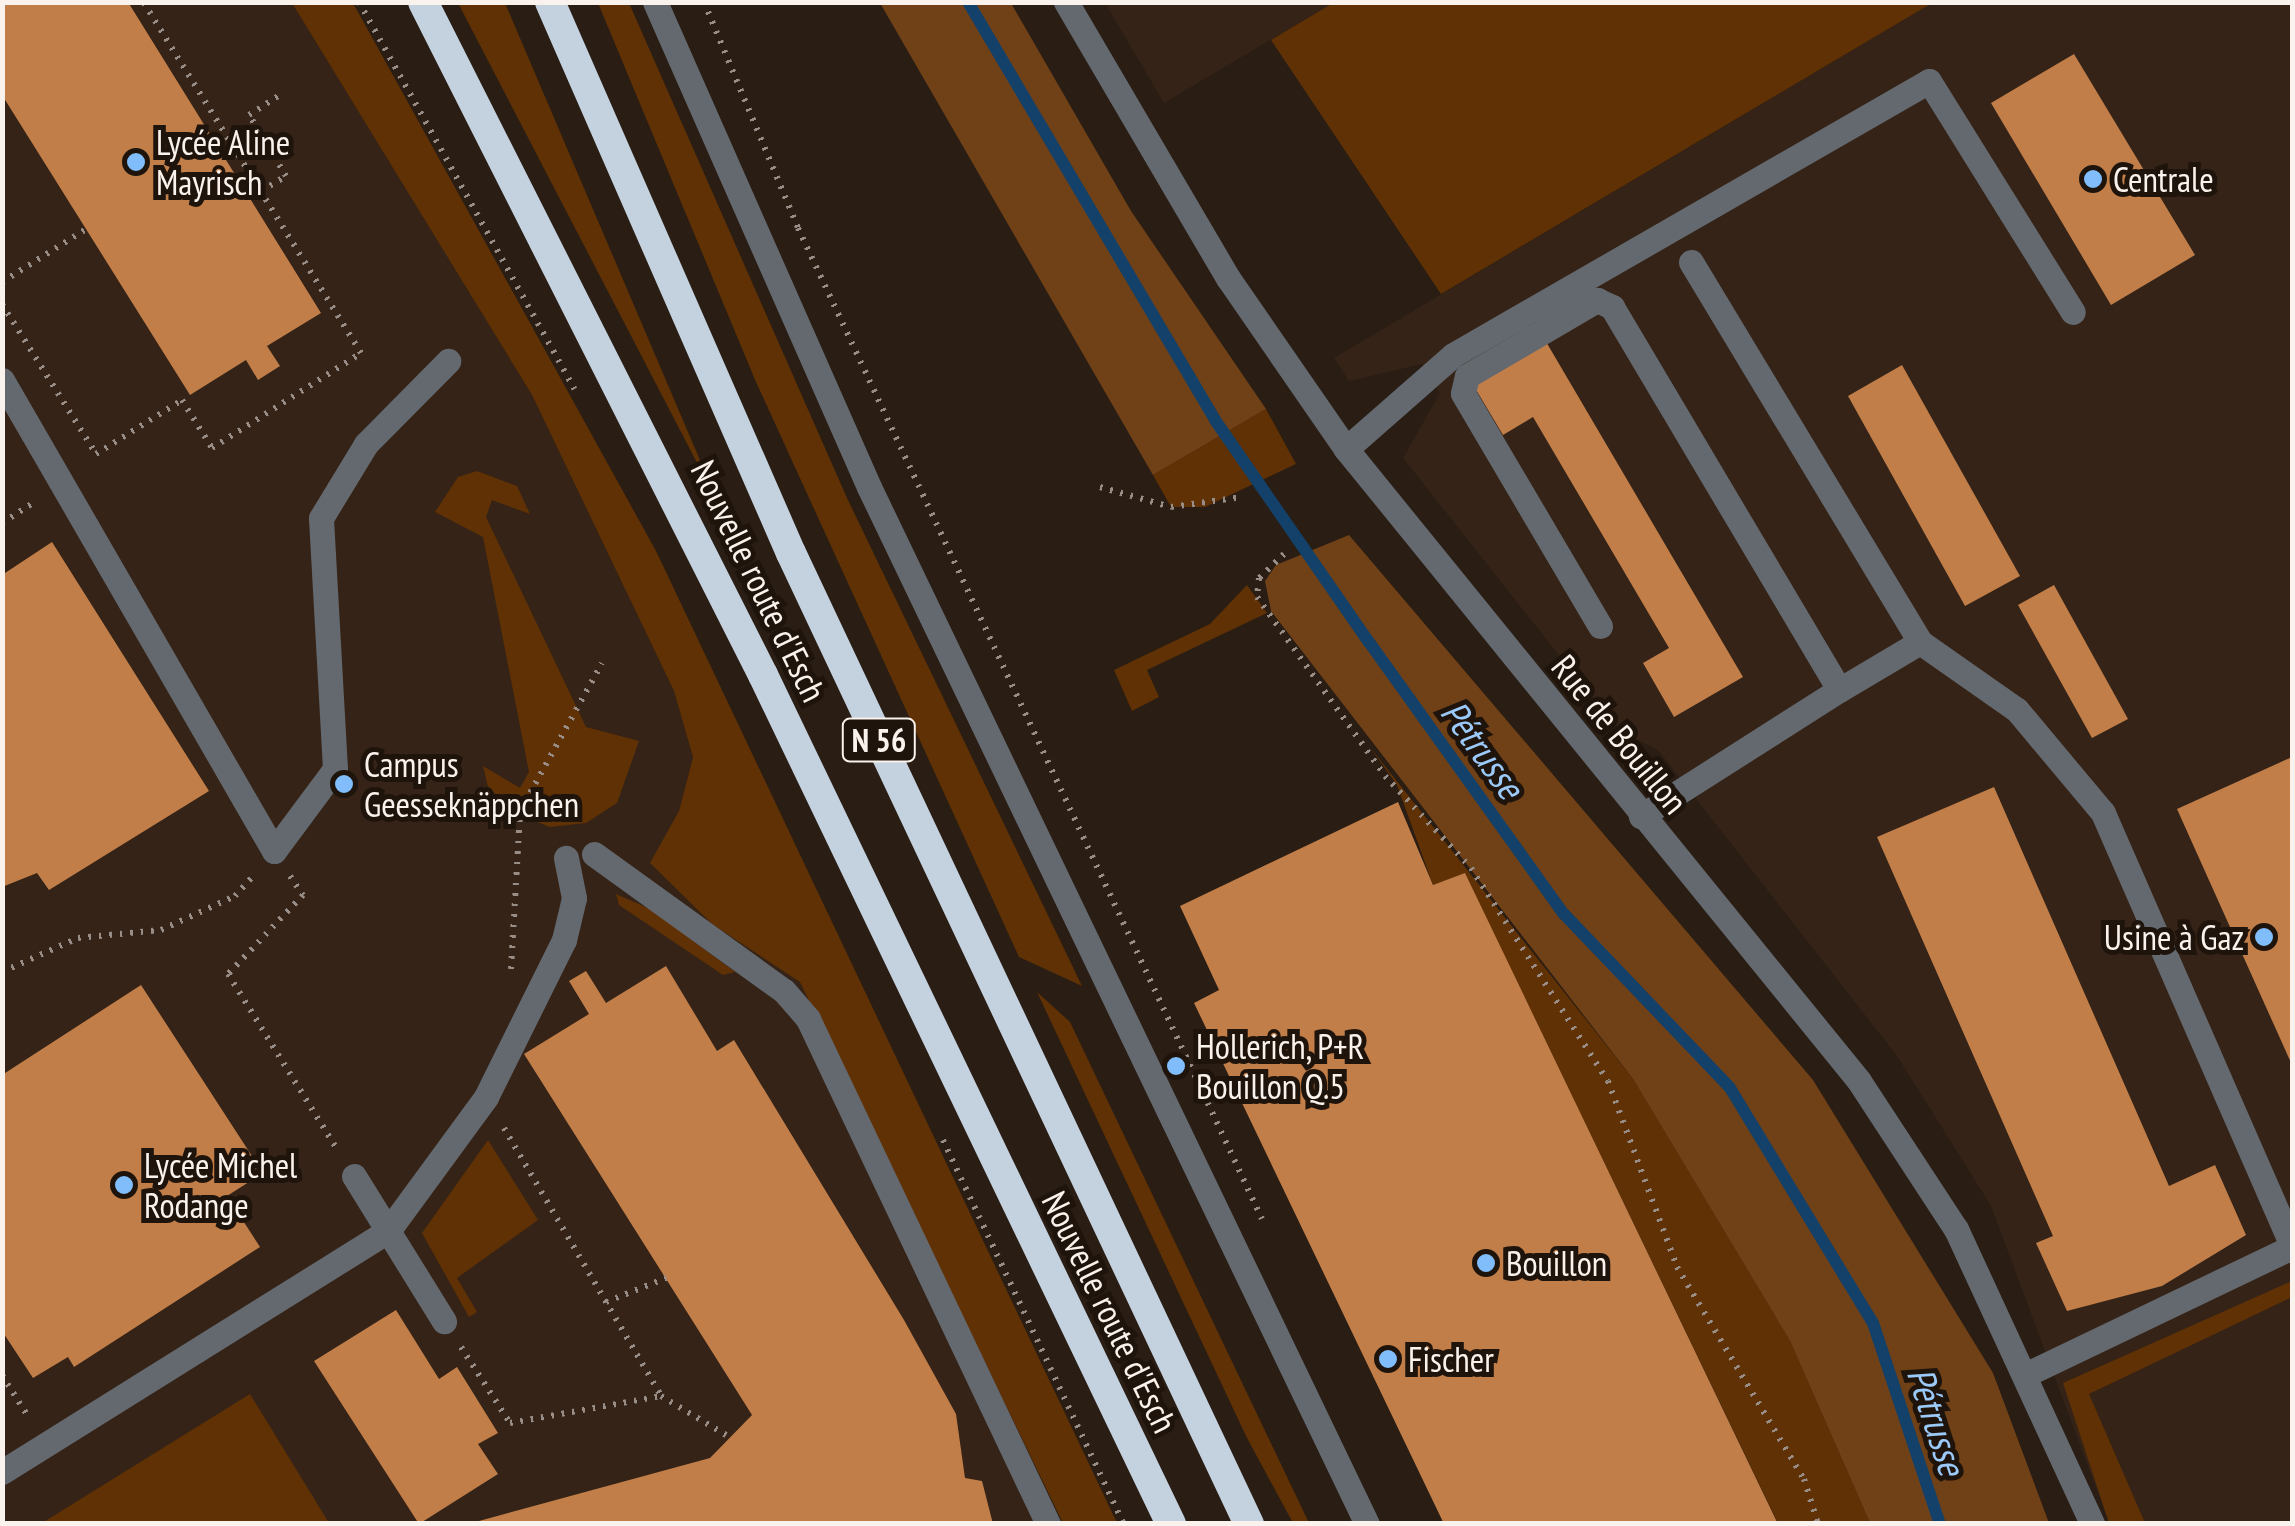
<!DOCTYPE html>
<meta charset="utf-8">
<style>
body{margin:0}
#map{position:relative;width:2295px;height:1526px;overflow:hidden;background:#291d14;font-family:"PT Sans Narrow",sans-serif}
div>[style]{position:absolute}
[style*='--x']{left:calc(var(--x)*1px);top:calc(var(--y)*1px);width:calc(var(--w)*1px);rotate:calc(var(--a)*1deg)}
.built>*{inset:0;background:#342316}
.green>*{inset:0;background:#603104}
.forest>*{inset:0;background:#704017}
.stream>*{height:12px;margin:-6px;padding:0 6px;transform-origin:6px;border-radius:6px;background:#13416a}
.building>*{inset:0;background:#c17e49}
.path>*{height:6px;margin-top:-3px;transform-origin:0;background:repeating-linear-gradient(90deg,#988e87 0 2.5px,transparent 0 10.5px)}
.minor>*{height:25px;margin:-12.5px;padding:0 12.5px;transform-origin:12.5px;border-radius:12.5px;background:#64696f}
.highway>*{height:30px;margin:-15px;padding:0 15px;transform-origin:15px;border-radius:15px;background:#c4d1df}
.dots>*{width:28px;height:28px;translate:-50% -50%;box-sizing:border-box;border:5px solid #1f140b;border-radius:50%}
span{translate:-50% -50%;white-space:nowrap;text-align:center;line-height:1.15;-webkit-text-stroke:10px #1f140b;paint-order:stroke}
.shield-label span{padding:2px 8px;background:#1f140b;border:2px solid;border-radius:8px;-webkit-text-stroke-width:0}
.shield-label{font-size:32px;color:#faf2ec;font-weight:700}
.poi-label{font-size:35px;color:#faf2ec}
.left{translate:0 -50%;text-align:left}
.right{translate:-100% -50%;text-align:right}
.street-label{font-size:35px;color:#faf2ec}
.water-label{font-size:38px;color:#9bc9f8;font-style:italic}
.frame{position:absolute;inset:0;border:5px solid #faf2ec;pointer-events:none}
</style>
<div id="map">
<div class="built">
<div style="clip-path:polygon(3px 3px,292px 3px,532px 395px,674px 691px,693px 756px,679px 811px,651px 864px,712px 924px,800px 981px,1063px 1523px,3px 1524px)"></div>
<div style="clip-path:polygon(1105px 3px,1333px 3px,1164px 103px)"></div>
<div style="clip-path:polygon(1932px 3px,2292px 3px,2292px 1523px,2109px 1523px,1991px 1206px,1897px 1056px,1658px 750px,1619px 731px,1403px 458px,1440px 393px,1422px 364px,1349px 381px,1334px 358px)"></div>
</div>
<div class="green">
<div style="clip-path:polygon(292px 3px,353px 3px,656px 551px,1117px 1523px,1063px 1523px,800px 982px,712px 924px,650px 863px,679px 811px,693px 757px,674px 691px,532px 395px)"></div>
<div style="clip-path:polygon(458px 3px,505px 3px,720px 507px)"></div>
<div style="clip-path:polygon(598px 3px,629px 3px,847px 498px,1082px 986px,1019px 957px,756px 382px)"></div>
<div style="clip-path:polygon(1333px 3px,1333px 2px,1932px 3px,1441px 294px,1271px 40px)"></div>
<div style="clip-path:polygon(1266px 409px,1296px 464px,1205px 507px,1171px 507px,1153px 475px)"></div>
<div style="clip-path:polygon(477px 471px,517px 486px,530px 514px,492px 500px,486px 517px,586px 727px,639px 741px,617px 803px,586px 823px,550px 827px,517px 814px,488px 787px,483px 766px,520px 788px,529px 772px,483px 537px,435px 512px,458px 477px)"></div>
<div style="clip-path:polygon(1247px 585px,1267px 613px,1147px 670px,1159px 697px,1132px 711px,1114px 670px,1210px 624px)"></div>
<div style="clip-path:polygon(1369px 746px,1633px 1079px,1790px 1341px,1870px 1523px,1778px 1523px,1465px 874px,1433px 885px,1397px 785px)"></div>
<div style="clip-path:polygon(616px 894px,650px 909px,735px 972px,723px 975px,619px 905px)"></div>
<div style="clip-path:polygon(1037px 992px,1070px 1022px,1309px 1523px,1293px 1523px,1247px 1438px)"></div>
<div style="clip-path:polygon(488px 1140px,538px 1220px,457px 1278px,477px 1312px,469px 1317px,422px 1233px)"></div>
<div style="clip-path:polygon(2292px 1281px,2292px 1297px,2089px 1394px,2145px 1523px,2109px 1523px,2063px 1383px)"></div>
<div style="clip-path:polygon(250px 1394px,329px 1523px,42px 1523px)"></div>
</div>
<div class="forest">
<div style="clip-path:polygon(880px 3px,1011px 3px,1131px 211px,1266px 409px,1153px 475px)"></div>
<div style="clip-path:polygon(1349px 535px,1813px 1080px,1993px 1373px,2049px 1523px,1870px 1523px,1790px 1341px,1633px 1079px,1271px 611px,1265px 581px,1276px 565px)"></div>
</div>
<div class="stream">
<div style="--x:968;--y:2;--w:486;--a:59.4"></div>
<div style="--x:1215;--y:420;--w:270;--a:55.3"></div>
<div style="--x:1369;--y:642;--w:335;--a:54.4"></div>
<div style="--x:1564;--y:914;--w:240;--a:46.3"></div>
<div style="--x:1730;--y:1088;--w:275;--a:58.7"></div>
<div style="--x:1873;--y:1323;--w:212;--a:71.6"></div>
</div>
<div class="building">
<div style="clip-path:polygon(2px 2px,128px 2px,321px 313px,267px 346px,280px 366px,258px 380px,246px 360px,190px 395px,2px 95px)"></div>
<div style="clip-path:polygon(2074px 54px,2195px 255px,2111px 305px,1991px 103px)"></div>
<div style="clip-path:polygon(1545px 340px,1743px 677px,1674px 717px,1643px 663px,1669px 648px,1533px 417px,1503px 435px,1472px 383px)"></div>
<div style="clip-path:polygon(1902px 365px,2020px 576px,1965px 606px,1848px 396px)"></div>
<div style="clip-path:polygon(52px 542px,209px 791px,49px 890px,37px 873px,2px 887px,2px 575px)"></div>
<div style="clip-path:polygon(2054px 585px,2128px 719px,2092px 738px,2018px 605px)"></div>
<div style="clip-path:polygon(2292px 757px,2292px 1065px,2177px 809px)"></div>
<div style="clip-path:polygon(1994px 787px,2169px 1186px,2215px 1165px,2246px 1235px,2162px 1286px,2067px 1311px,2036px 1243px,2053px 1236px,1877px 837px)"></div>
<div style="clip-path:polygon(1398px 802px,1433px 885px,1465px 873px,1778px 1524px,1444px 1524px,1194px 1003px,1219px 990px,1180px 906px)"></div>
<div style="clip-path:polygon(666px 966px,717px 1051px,734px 1040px,904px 1320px,956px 1414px,965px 1478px,982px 1481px,993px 1524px,468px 1524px,710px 1458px,752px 1415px,524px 1054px,589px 1014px,569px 981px,586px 971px,606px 1003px)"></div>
<div style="clip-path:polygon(141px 985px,263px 1173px,227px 1196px,260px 1247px,74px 1367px,68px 1357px,33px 1378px,2px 1331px,2px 1075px)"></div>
<div style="clip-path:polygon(396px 1310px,439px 1379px,457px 1367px,498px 1433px,478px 1444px,498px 1474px,419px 1524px,314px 1361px)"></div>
</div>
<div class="path">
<div style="--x:359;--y:2;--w:443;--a:60.9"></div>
<div style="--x:704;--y:2;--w:245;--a:67.4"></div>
<div style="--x:798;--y:228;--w:1094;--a:64.91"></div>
<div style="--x:261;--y:191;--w:29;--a:-31"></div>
<div style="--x:286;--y:176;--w:71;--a:-121.2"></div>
<div style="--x:249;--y:115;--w:38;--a:-33"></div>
<div style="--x:2;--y:282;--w:99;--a:-32.2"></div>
<div style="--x:2;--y:304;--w:177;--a:57.9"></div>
<div style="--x:96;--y:454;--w:102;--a:-32.1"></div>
<div style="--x:182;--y:400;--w:57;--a:58"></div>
<div style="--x:212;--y:448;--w:177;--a:-32.5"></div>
<div style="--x:361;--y:353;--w:413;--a:-121.8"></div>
<div style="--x:1100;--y:487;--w:74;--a:15.7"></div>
<div style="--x:1171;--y:507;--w:72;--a:-8"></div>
<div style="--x:2;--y:523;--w:40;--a:-32.9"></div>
<div style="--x:1284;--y:554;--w:35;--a:136"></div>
<div style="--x:1259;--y:578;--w:19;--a:96"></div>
<div style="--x:1257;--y:597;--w:220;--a:54.4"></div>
<div style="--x:1385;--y:776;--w:126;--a:46.9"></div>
<div style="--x:1471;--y:868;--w:253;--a:57.3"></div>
<div style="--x:1608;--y:1081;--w:198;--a:69.6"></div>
<div style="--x:1677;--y:1267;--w:247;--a:59.1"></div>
<div style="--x:1804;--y:1479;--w:47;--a:72.7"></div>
<div style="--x:290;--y:876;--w:23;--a:56"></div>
<div style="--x:303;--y:895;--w:109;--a:133.5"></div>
<div style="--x:228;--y:974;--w:206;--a:58.1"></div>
<div style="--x:511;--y:969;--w:158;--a:-86.7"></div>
<div style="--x:520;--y:811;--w:169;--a:-61"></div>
<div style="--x:2;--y:972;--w:83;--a:-24.1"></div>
<div style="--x:78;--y:938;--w:83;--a:-5.5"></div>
<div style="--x:161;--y:930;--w:81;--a:-24.7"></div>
<div style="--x:235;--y:896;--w:27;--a:-48"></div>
<div style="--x:504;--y:1128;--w:311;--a:59.6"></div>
<div style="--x:661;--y:1396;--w:76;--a:31"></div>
<div style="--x:943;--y:1140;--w:425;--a:64.8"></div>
<div style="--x:606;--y:1302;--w:65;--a:-21.8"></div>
<div style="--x:461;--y:1347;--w:90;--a:57.2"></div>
<div style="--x:510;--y:1423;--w:153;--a:-10.1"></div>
<div style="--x:2;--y:1375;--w:51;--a:57.9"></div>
</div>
<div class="minor">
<div style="--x:655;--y:2;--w:530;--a:66.19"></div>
<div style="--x:869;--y:487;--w:1150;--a:64.35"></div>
<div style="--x:1066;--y:2;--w:320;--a:59.6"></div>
<div style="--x:1228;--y:278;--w:208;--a:55.4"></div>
<div style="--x:1346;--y:449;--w:814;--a:50.93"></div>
<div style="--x:1859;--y:1081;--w:177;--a:56.8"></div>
<div style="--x:1956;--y:1229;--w:325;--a:65.2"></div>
<div style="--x:1691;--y:262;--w:444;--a:58.9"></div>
<div style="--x:1920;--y:642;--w:94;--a:149.3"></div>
<div style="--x:2;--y:380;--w:544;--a:59.99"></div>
<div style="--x:274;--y:851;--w:102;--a:-53.4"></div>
<div style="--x:335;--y:769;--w:251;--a:-93.2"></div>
<div style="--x:321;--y:518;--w:87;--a:-58.7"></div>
<div style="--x:366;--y:444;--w:117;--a:-45.3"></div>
<div style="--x:1346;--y:449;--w:142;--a:-41.3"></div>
<div style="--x:1453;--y:355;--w:549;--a:-29.93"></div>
<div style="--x:1929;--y:81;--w:272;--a:58.1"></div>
<div style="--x:1600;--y:626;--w:270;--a:-120.5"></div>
<div style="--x:1463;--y:393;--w:17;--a:-77"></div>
<div style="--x:1467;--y:376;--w:151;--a:-30.3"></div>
<div style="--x:1597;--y:300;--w:17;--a:25"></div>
<div style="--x:1612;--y:307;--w:445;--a:59.3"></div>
<div style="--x:1839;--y:690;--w:235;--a:147.5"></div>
<div style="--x:1920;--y:642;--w:118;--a:35"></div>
<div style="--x:2017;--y:710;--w:134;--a:50.1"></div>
<div style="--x:2103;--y:813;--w:472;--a:66.4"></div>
<div style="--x:594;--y:854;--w:234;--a:35.8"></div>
<div style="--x:784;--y:991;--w:37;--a:49"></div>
<div style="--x:808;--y:1019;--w:559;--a:64.58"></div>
<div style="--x:354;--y:1176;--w:171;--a:58.2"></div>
<div style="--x:2029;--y:1373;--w:292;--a:-25.6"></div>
<div style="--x:2;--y:1472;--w:455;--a:-32"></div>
<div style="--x:388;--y:1231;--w:166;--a:-53.8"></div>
<div style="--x:486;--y:1097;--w:175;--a:-63.6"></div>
<div style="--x:564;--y:940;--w:43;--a:-76.6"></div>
<div style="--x:574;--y:898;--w:41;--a:-101.3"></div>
</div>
<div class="highway">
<div style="--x:423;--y:2;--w:754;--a:63.2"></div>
<div style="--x:763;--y:675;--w:942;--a:64.33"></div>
<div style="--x:550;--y:2;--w:601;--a:66.38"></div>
<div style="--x:791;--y:553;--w:1074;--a:64.75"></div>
</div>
<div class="dots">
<div style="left:136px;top:162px;background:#80bdfa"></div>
<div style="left:2093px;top:179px;background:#80bdfa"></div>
<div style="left:344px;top:784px;background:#80bdfa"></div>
<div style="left:2264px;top:937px;background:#80bdfa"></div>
<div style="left:1176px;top:1066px;background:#80bdfa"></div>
<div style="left:124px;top:1185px;background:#80bdfa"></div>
<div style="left:1486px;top:1263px;background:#80bdfa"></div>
<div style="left:1388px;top:1359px;background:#80bdfa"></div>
</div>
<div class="shield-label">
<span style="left:879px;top:740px">N 56</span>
</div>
<div class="poi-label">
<span class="left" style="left:156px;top:162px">Lycée Aline<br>Mayrisch</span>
<span class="left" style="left:2113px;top:179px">Centrale</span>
<span class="left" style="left:364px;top:784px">Campus<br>Geesseknäppchen</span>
<span class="right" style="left:2244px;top:937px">Usine à Gaz</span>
<span class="left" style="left:1196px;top:1066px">Hollerich, P+R<br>Bouillon Q.5</span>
<span class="left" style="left:144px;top:1185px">Lycée Michel<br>Rodange</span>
<span class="left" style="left:1506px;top:1263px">Bouillon</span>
<span class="left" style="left:1408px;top:1359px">Fischer</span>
</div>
<div class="street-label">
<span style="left:759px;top:581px;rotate:64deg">Nouvelle route d'Esch</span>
<span style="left:1620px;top:734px;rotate:51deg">Rue de Bouillon</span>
<span style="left:1110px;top:1312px;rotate:64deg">Nouvelle route d'Esch</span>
</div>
<div class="water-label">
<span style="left:1483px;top:749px;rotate:54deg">Pétrusse</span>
<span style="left:1937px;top:1421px;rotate:72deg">Pétrusse</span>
</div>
<div class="frame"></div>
</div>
